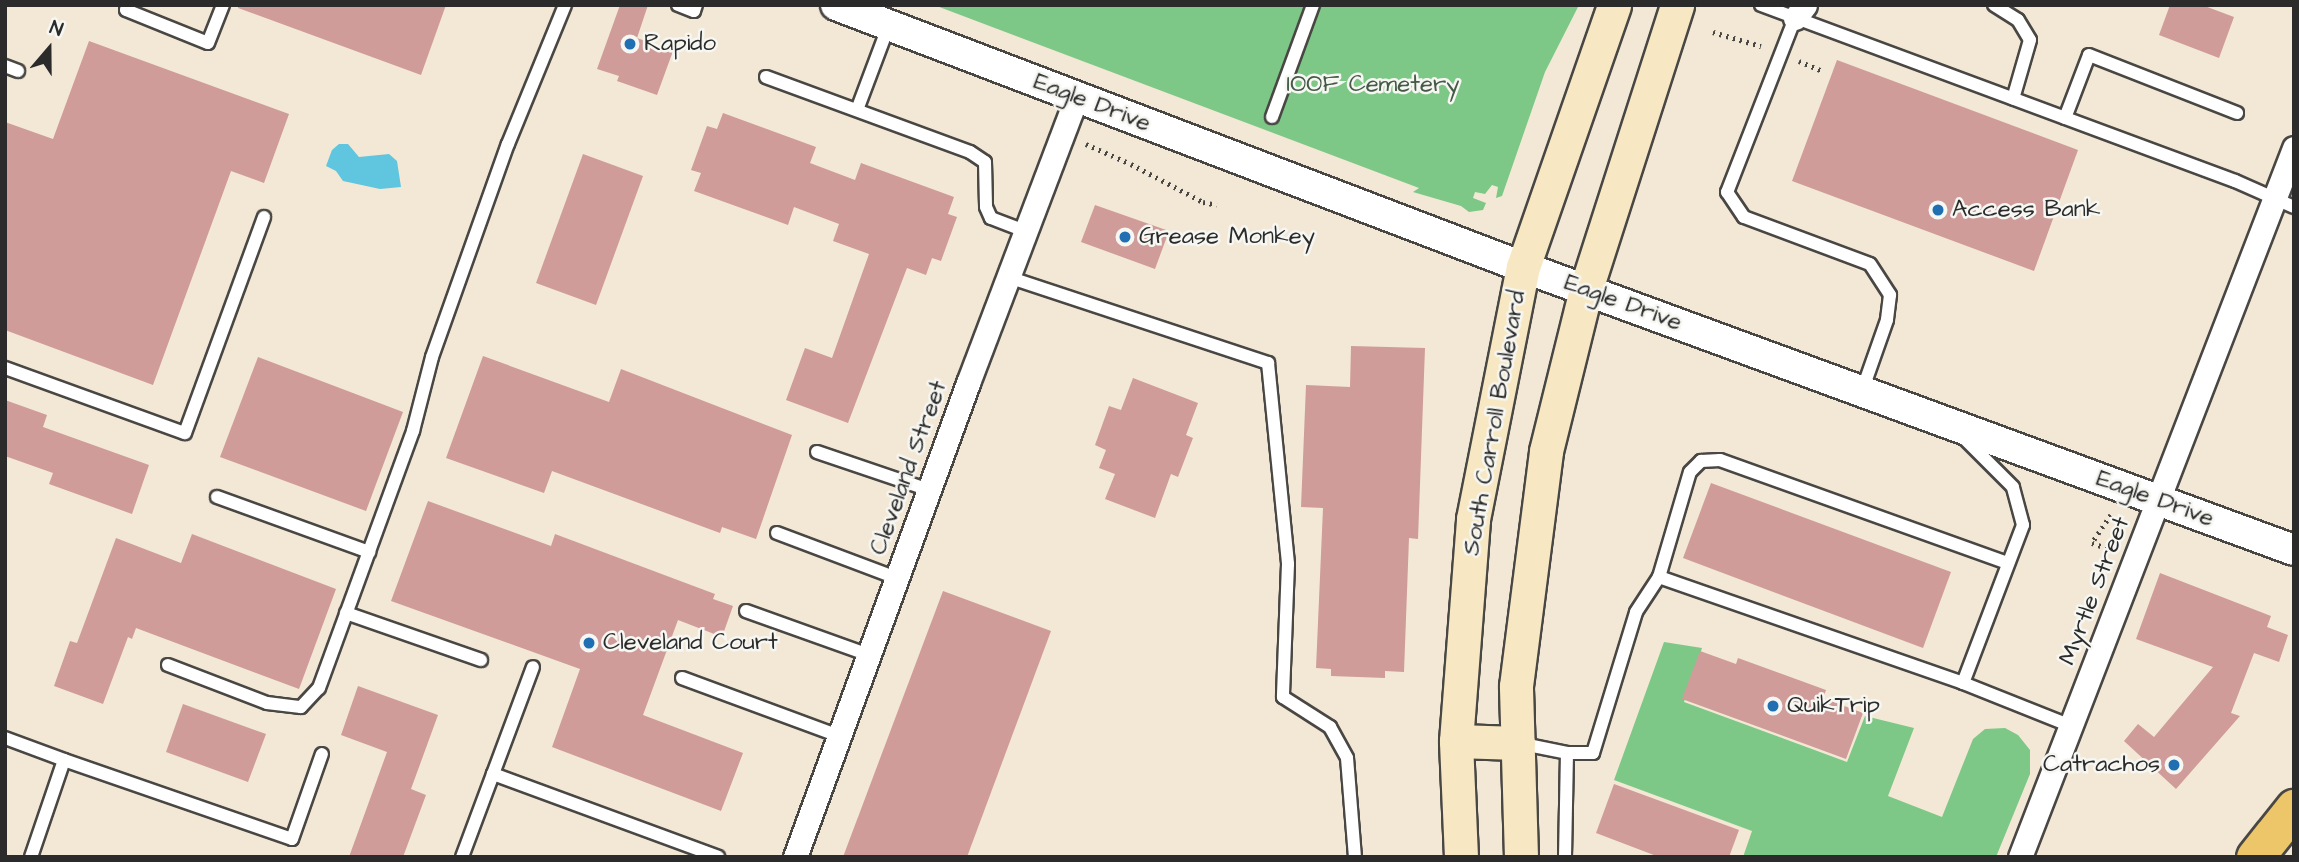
<!DOCTYPE html>
<style>
body{margin:0}
#map{position:relative;width:2299px;height:862px;overflow:hidden;background:#f3e8d5;font-family:"Architects Daughter",sans-serif}
div>[style]{position:absolute}
[style*='--x']{left:calc(var(--x)*1px);top:calc(var(--y)*1px);width:calc(var(--w)*1px);rotate:calc(var(--a)*1deg)}
.green>*{inset:0;background:#7dc886}
.water>*{inset:0;background:#60c5de}
.building>*{inset:0;background:#cf9c99}
.path>*{height:4.5px;margin-top:-2.25px;transform-origin:0;background:repeating-linear-gradient(90deg,#494744 0 2px,transparent 0 7px)}
.roads{filter:drop-shadow(2px 0 #494744) drop-shadow(-2px 0 #494744) drop-shadow(0 2px #494744) drop-shadow(0 -2px #494744)}
.service>*{height:12px;margin:-6px;padding:0 6px;transform-origin:6px;border-radius:6px;background:#fff}
.minor>*{height:23px;margin:-11.5px;padding:0 11.5px;transform-origin:11.5px;border-radius:11.5px;background:#fff}
.tertiary>*{height:30px;margin:-15px;padding:0 15px;transform-origin:15px;border-radius:15px;background:#fff}
.secondary>*{height:33px;margin:-16.5px;padding:0 16.5px;transform-origin:16.5px;border-radius:16.5px;background:#f7e8c3}
.primary>*{height:37px;margin:-18.5px;padding:0 18.5px;transform-origin:18.5px;border-radius:18.5px;background:#ecc669}
.dots>*{width:19px;height:19px;translate:-50% -50%;box-sizing:border-box;border:4px solid #f6f6f2;border-radius:50%}
span{translate:-50% -50%;white-space:nowrap;text-align:center;line-height:1.15;-webkit-text-stroke:5px #f6f6f2;paint-order:stroke}
.poi-label{font-size:24px;color:#2b2b2b}
.left{translate:0 -50%;text-align:left}
.right{translate:-100% -50%;text-align:right}
.park-label{font-size:24px;color:#445a46}
.street-label{font-size:24px;color:#2b2b2b}
.frame{position:absolute;inset:0;border:7px solid #2b2b2b;pointer-events:none}
.north{position:absolute;left:14px;top:14px;width:70px;height:70px;-webkit-text-stroke:5px #f6f6f2;paint-order:stroke;rotate:20deg;font-size:19px;font-weight:700;line-height:28px;text-align:center;color:#2b2b2b}
.north::after{content:'';display:block;margin:auto;width:24px;height:32px;background:#2b2b2b;clip-path:polygon(50% 0,100% 100%,50% 72%,0 100%)}
</style>
<div id="map">
<div class="green">
<div style="clip-path:polygon(934px 5px,1579px 5px,1545px 72px,1502px 196px,1496px 198px,1498px 187px,1492px 185px,1485px 194px,1475px 192px,1473px 198px,1486px 203px,1483px 210px,1469px 212px,1461px 206px,1413px 192px,1419px 188px)"></div>
<div style="clip-path:polygon(1664px 642px,1702px 648px,1684px 702px,1847px 762px,1865px 716px,1914px 728px,1888px 796px,1942px 817px,1973px 739px,1985px 729px,2005px 728px,2018px 735px,2030px 750px,2030px 774px,1996px 857px,1743px 857px,1752px 831px,1614px 780px)"></div>
</div>
<div class="water">
<div style="clip-path:polygon(339px 144px,348px 144px,359px 157px,389px 154px,397px 161px,401px 187px,380px 189px,343px 181px,336px 171px,326px 166px,332px 150px)"></div>
</div>
<div class="building">
<div style="clip-path:polygon(239px 5px,446px 5px,421px 75px,238px 8px)"></div>
<div style="clip-path:polygon(620px 5px,648px 5px,637px 38px,673px 51px,657px 95px,617px 81px,619px 76px,597px 69px)"></div>
<div style="clip-path:polygon(2170px 5px,2202px 5px,2234px 17px,2219px 58px,2159px 35px)"></div>
<div style="clip-path:polygon(89px 41px,289px 114px,264px 183px,231px 171px,153px 385px,5px 330px,5px 122px,53px 139px)"></div>
<div style="clip-path:polygon(1837px 60px,2078px 150px,2034px 271px,1792px 181px)"></div>
<div style="clip-path:polygon(723px 113px,816px 147px,810px 163px,855px 180px,861px 163px,954px 197px,948px 214px,957px 217px,941px 261px,932px 258px,926px 275px,907px 268px,848px 423px,786px 400px,805px 348px,832px 358px,869px 254px,833px 241px,839px 224px,794px 207px,788px 225px,694px 191px,701px 173px,691px 170px,707px 126px,717px 129px)"></div>
<div style="clip-path:polygon(583px 154px,643px 176px,596px 305px,536px 283px)"></div>
<div style="clip-path:polygon(1095px 205px,1169px 231px,1155px 269px,1081px 242px)"></div>
<div style="clip-path:polygon(1351px 346px,1425px 348px,1418px 539px,1409px 538px,1404px 672px,1385px 671px,1385px 678px,1331px 676px,1331px 669px,1316px 668px,1323px 508px,1301px 507px,1306px 385px,1350px 387px)"></div>
<div style="clip-path:polygon(483px 356px,609px 402px,621px 369px,792px 435px,756px 539px,722px 527px,720px 533px,552px 471px,544px 493px,446px 458px)"></div>
<div style="clip-path:polygon(258px 357px,403px 412px,366px 511px,220px 457px)"></div>
<div style="clip-path:polygon(1133px 378px,1198px 403px,1186px 435px,1193px 438px,1178px 477px,1171px 474px,1155px 518px,1105px 499px,1115px 474px,1099px 468px,1106px 450px,1095px 445px,1109px 406px,1121px 410px)"></div>
<div style="clip-path:polygon(5px 400px,47px 415px,43px 427px,149px 465px,132px 514px,49px 484px,53px 473px,5px 456px)"></div>
<div style="clip-path:polygon(1711px 483px,1951px 572px,1923px 648px,1683px 558px)"></div>
<div style="clip-path:polygon(428px 501px,551px 546px,555px 534px,715px 594px,713px 599px,733px 606px,722px 637px,678px 620px,643px 715px,743px 753px,721px 811px,552px 747px,580px 669px,391px 601px)"></div>
<div style="clip-path:polygon(192px 534px,336px 589px,299px 689px,136px 628px,132px 639px,128px 637px,103px 704px,54px 686px,70px 641px,77px 643px,116px 538px,181px 563px)"></div>
<div style="clip-path:polygon(2160px 573px,2271px 616px,2267px 627px,2288px 635px,2279px 662px,2254px 653px,2231px 713px,2240px 716px,2176px 789px,2124px 741px,2138px 724px,2154px 737px,2213px 667px,2136px 639px)"></div>
<div style="clip-path:polygon(943px 591px,1051px 631px,967px 857px,843px 857px)"></div>
<div style="clip-path:polygon(1700px 651px,1736px 664px,1738px 658px,1826px 690px,1823px 698px,1863px 713px,1846px 759px,1682px 699px)"></div>
<div style="clip-path:polygon(358px 686px,438px 715px,411px 789px,426px 795px,403px 857px,349px 857px,387px 752px,341px 735px)"></div>
<div style="clip-path:polygon(183px 704px,266px 734px,248px 782px,166px 752px)"></div>
<div style="clip-path:polygon(1614px 784px,1739px 830px,1729px 857px,1659px 857px,1596px 833px)"></div>
</div>
<div class="path">
<div style="--x:1713;--y:32;--w:50;--a:16.3"></div>
<div style="--x:1799;--y:61;--w:26;--a:23"></div>
<div style="--x:1086;--y:144;--w:49;--a:24"></div>
<div style="--x:1131;--y:164;--w:81;--a:27.8"></div>
<div style="--x:1203;--y:202;--w:14;--a:12"></div>
<div style="--x:2111;--y:515;--w:34;--a:124"></div>
<div style="--x:2092;--y:543;--w:21;--a:19"></div>
</div>
<div class="roads">
<div class="service">
<div style="--x:128;--y:5;--w:5;--a:112"></div>
<div style="--x:126;--y:10;--w:88;--a:21.9"></div>
<div style="--x:208;--y:43;--w:41;--a:-68.5"></div>
<div style="--x:678;--y:5;--w:17;--a:21"></div>
<div style="--x:694;--y:11;--w:6;--a:-72"></div>
<div style="--x:1761;--y:5;--w:506;--a:20.37"></div>
<div style="--x:2235;--y:181;--w:64;--a:23.8"></div>
<div style="--x:1994;--y:5;--w:28;--a:32"></div>
<div style="--x:2018;--y:20;--w:23;--a:59"></div>
<div style="--x:2030;--y:40;--w:61;--a:106.1"></div>
<div style="--x:1795;--y:18;--w:187;--a:111.3"></div>
<div style="--x:1727;--y:192;--w:30;--a:56"></div>
<div style="--x:1744;--y:217;--w:134;--a:20.5"></div>
<div style="--x:1870;--y:264;--w:37;--a:57"></div>
<div style="--x:1890;--y:295;--w:25;--a:97"></div>
<div style="--x:1887;--y:320;--w:75;--a:109.4"></div>
<div style="--x:5;--y:66;--w:14;--a:21"></div>
<div style="--x:766;--y:77;--w:217;--a:20.2"></div>
<div style="--x:970;--y:152;--w:18;--a:34"></div>
<div style="--x:985;--y:162;--w:45;--a:88.7"></div>
<div style="--x:986;--y:207;--w:12;--a:66"></div>
<div style="--x:991;--y:218;--w:36;--a:21"></div>
<div style="--x:857;--y:110;--w:91;--a:-69.4"></div>
<div style="--x:1272;--y:117;--w:119;--a:-69.9"></div>
<div style="--x:2065;--y:118;--w:67;--a:-69.1"></div>
<div style="--x:2089;--y:55;--w:159;--a:21.4"></div>
<div style="--x:1008;--y:277;--w:274;--a:18.3"></div>
<div style="--x:1268;--y:363;--w:202;--a:84.3"></div>
<div style="--x:1288;--y:564;--w:133;--a:92.2"></div>
<div style="--x:1283;--y:697;--w:56;--a:32.6"></div>
<div style="--x:1330;--y:727;--w:35;--a:61"></div>
<div style="--x:1347;--y:758;--w:99;--a:85.4"></div>
<div style="--x:5;--y:368;--w:191;--a:19.9"></div>
<div style="--x:185;--y:433;--w:230;--a:-69.9"></div>
<div style="--x:817;--y:452;--w:118;--a:18.7"></div>
<div style="--x:217;--y:497;--w:162;--a:19.9"></div>
<div style="--x:777;--y:533;--w:128;--a:20.6"></div>
<div style="--x:1659;--y:577;--w:109;--a:-73.6"></div>
<div style="--x:1690;--y:472;--w:16;--a:-45"></div>
<div style="--x:1701;--y:461;--w:19;--a:-3"></div>
<div style="--x:1720;--y:460;--w:305;--a:19.7"></div>
<div style="--x:746;--y:611;--w:131;--a:19.7"></div>
<div style="--x:346;--y:613;--w:143;--a:19.2"></div>
<div style="--x:168;--y:665;--w:106;--a:21"></div>
<div style="--x:267;--y:703;--w:34;--a:7"></div>
<div style="--x:301;--y:707;--w:26;--a:-47"></div>
<div style="--x:319;--y:688;--w:274;--a:-69.9"></div>
<div style="--x:413;--y:431;--w:76;--a:-75.6"></div>
<div style="--x:432;--y:357;--w:226;--a:-70.4"></div>
<div style="--x:508;--y:144;--w:150;--a:-67.7"></div>
<div style="--x:682;--y:678;--w:167;--a:20.3"></div>
<div style="--x:1963;--y:683;--w:169;--a:-69.2"></div>
<div style="--x:2023;--y:525;--w:39;--a:-105"></div>
<div style="--x:2013;--y:487;--w:69;--a:-135"></div>
<div style="--x:5;--y:738;--w:63;--a:20.4"></div>
<div style="--x:1518;--y:743;--w:50;--a:11.5"></div>
<div style="--x:1567;--y:753;--w:26;--a:0"></div>
<div style="--x:1593;--y:753;--w:147;--a:-73"></div>
<div style="--x:1636;--y:612;--w:42;--a:-56.7"></div>
<div style="--x:1659;--y:577;--w:322;--a:19.2"></div>
<div style="--x:1963;--y:683;--w:116;--a:21.7"></div>
<div style="--x:493;--y:774;--w:114;--a:-69.5"></div>
<div style="--x:31;--y:857;--w:102;--a:-71.2"></div>
<div style="--x:64;--y:760;--w:241;--a:19.1"></div>
<div style="--x:292;--y:839;--w:90;--a:-70.6"></div>
<div style="--x:462;--y:857;--w:89;--a:-69.5"></div>
<div style="--x:493;--y:774;--w:240;--a:20.2"></div>
<div style="--x:1565;--y:857;--w:104;--a:-88.9"></div>
</div>
<div class="minor">
<div style="--x:1795;--y:18;--w:16;--a:-52"></div>
<div style="--x:795;--y:857;--w:505;--a:-69.95"></div>
<div style="--x:968;--y:383;--w:305;--a:-69.2"></div>
<div style="--x:2020;--y:857;--w:760;--a:-68.87"></div>
</div>
<div class="tertiary">
<div style="--x:836;--y:5;--w:735;--a:20.88"></div>
<div style="--x:1523;--y:267;--w:821;--a:20.16"></div>
</div>
<div class="secondary">
<div style="--x:1456;--y:741;--w:62;--a:1.8"></div>
<div style="--x:1461;--y:857;--w:116;--a:-92.5"></div>
<div style="--x:1456;--y:741;--w:223;--a:-85.6"></div>
<div style="--x:1473;--y:519;--w:257;--a:-78.8"></div>
<div style="--x:1523;--y:267;--w:277;--a:-70.8"></div>
<div style="--x:1521;--y:857;--w:171;--a:-91.7"></div>
<div style="--x:1516;--y:686;--w:237;--a:-82.7"></div>
<div style="--x:1546;--y:451;--w:167;--a:-76.1"></div>
<div style="--x:1586;--y:289;--w:298;--a:-72.2"></div>
</div>
<div class="primary">
<div style="--x:2255;--y:857;--w:63;--a:-51.5"></div>
</div>
</div>
<div class="dots">
<div style="left:630px;top:44px;background:#1f6fb2"></div>
<div style="left:1938px;top:210px;background:#1f6fb2"></div>
<div style="left:1125px;top:237px;background:#1f6fb2"></div>
<div style="left:589px;top:643px;background:#1f6fb2"></div>
<div style="left:1773px;top:706px;background:#1f6fb2"></div>
<div style="left:2174px;top:765px;background:#1f6fb2"></div>
</div>
<div class="poi-label">
<span class="left" style="left:644px;top:44px">Rapido</span>
<span class="left" style="left:1952px;top:210px">Access Bank</span>
<span class="left" style="left:1139px;top:237px">Grease Monkey</span>
<span class="left" style="left:603px;top:643px">Cleveland Court</span>
<span class="left" style="left:1787px;top:706px">QuikTrip</span>
<span class="right" style="left:2160px;top:765px">Catrachos</span>
</div>
<div class="park-label">
<span style="left:1373px;top:85px">IOOF Cemetery</span>
</div>
<div class="street-label">
<span style="left:1092px;top:103px;rotate:21deg">Eagle Drive</span>
<span style="left:1623px;top:303px;rotate:20deg">Eagle Drive</span>
<span style="left:1495px;top:423px;rotate:-80deg">South Carroll Boulevard</span>
<span style="left:909px;top:468px;rotate:-70deg">Cleveland Street</span>
<span style="left:2155px;top:499px;rotate:20deg">Eagle Drive</span>
<span style="left:2095px;top:591px;rotate:-69deg">Myrtle Street</span>
</div>
<div class="frame"></div>
<div class="north">N</div>
</div>
